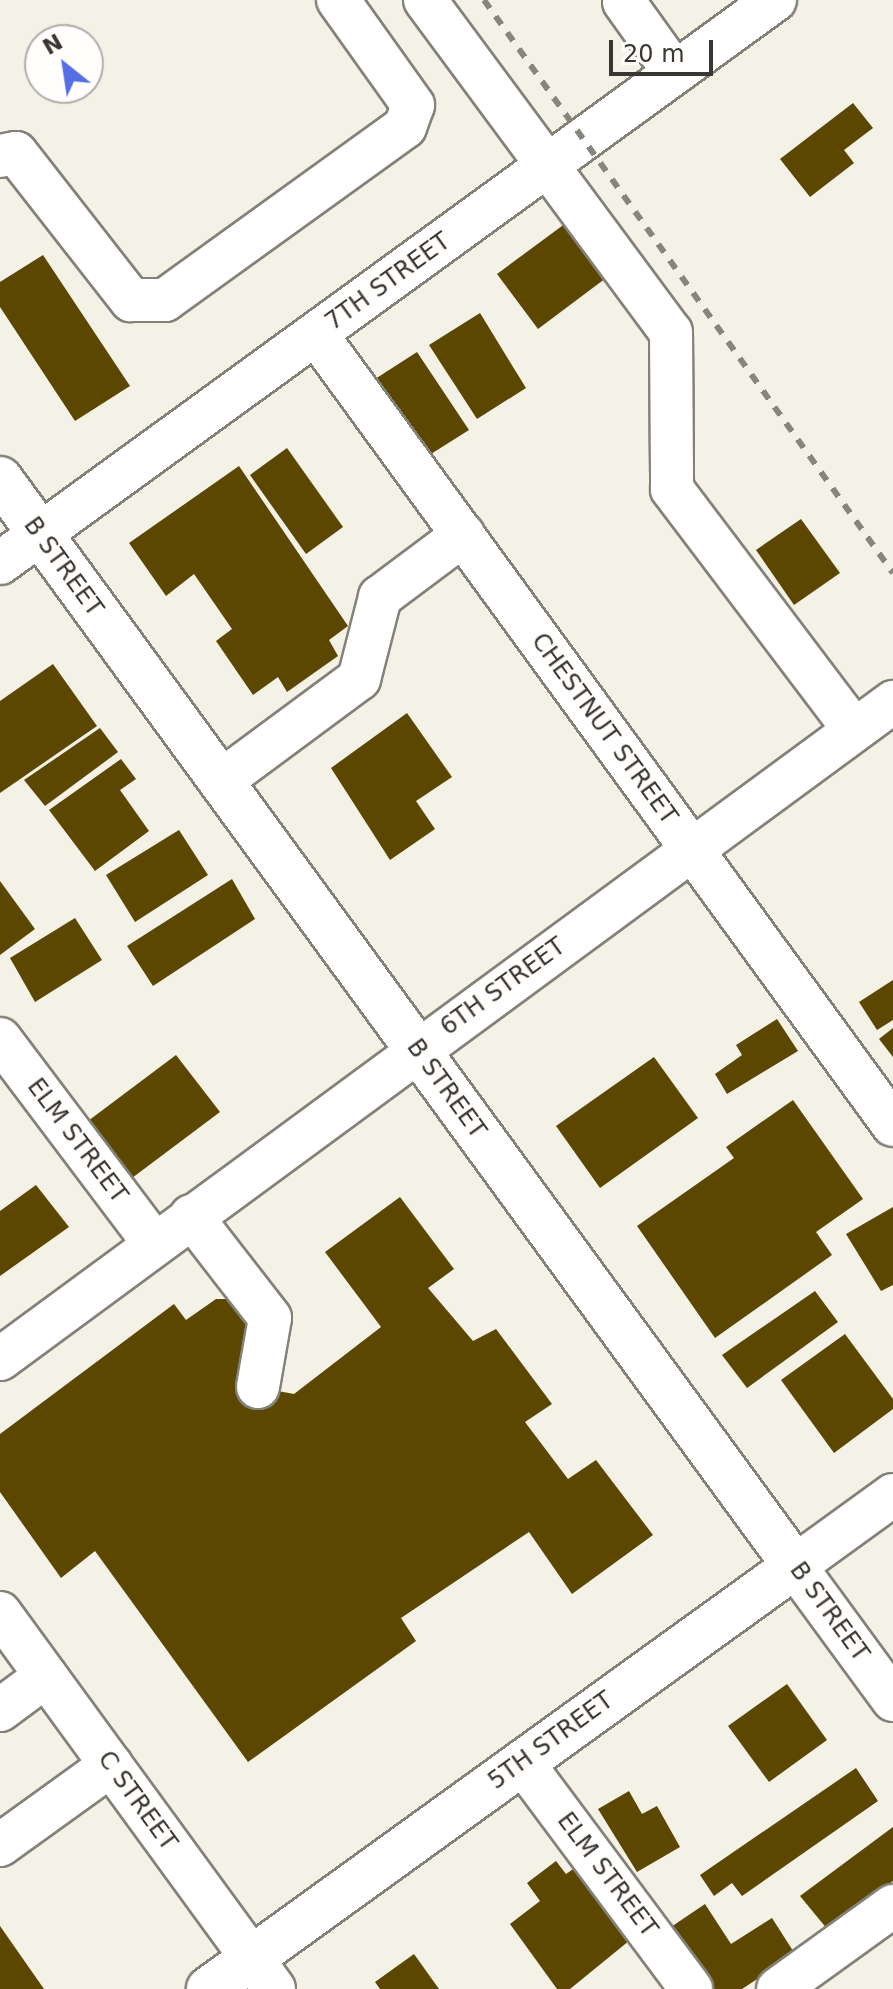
<!DOCTYPE html>
<style>
body{margin:0}
#map{position:relative;width:893px;height:1989px;overflow:hidden;background:#f4f1e7;font-family:"DejaVu Sans",sans-serif}
div>[style]{position:absolute}
[style*='--x']{left:calc(var(--x)*1px);top:calc(var(--y)*1px);width:calc(var(--w)*1px);rotate:calc(var(--a)*1deg)}
.building>*{inset:0;background:#5c4701}
.roads{filter:drop-shadow(2px 0 #848179) drop-shadow(-2px 0 #848179) drop-shadow(0 2px #848179) drop-shadow(0 -2px #848179)}
.minor>*{height:42px;margin:-21px;padding:0 21px;transform-origin:21px;border-radius:21px;background:#fff}
.major>*{height:44px;margin:-22px;padding:0 22px;transform-origin:22px;border-radius:22px;background:#fff}
.rail>*{height:6px;margin-top:-3px;transform-origin:0;background:repeating-linear-gradient(90deg,#88857f 0 10px,transparent 0 20px)}
span{translate:-50% -50%;white-space:nowrap;text-align:center;line-height:1.15;-webkit-text-stroke:8px #fffefc;paint-order:stroke}
.street-label{font-size:24px;color:#393734}
.north{position:absolute;left:24px;top:24px;width:80px;height:80px;box-sizing:border-box;background:#fffefc;border:2px solid #b0aeac;border-radius:50%;rotate:330deg;font-size:22px;font-weight:700;line-height:32px;text-align:center;color:#393734}
.north::after{content:'';display:block;margin:auto;width:28px;height:36px;background:#536fe4;clip-path:polygon(50% 0,100% 100%,50% 72%,0 100%)}
.scale{position:absolute;left:609px;top:40px;width:104px;height:36px;box-sizing:border-box;border:4px solid #393734;border-top:0;padding-left:10px;font-size:24px;line-height:28px;white-space:nowrap;color:#393734;-webkit-text-stroke:6px #fffefc;paint-order:stroke}
</style>
<div id="map">
<div class="building">
<div style="clip-path:polygon(853px 103px,873px 128px,844px 150px,854px 163px,810px 197px,780px 159px)"></div>
<div style="clip-path:polygon(570px 220px,610px 275px,538px 329px,497px 274px)"></div>
<div style="clip-path:polygon(43px 255px,130px 386px,75px 421px,0 307px,0 282px)"></div>
<div style="clip-path:polygon(480px 313px,526px 388px,477px 419px,429px 345px)"></div>
<div style="clip-path:polygon(417px 352px,469px 430px,423px 459px,372px 381px)"></div>
<div style="clip-path:polygon(287px 448px,343px 527px,306px 554px,250px 475px)"></div>
<div style="clip-path:polygon(239px 466px,348px 626px,329px 640px,338px 656px,287px 692px,278px 677px,253px 695px,216px 641px,232px 629px,194px 574px,166px 596px,129px 543px)"></div>
<div style="clip-path:polygon(801px 519px,840px 573px,794px 605px,756px 550px)"></div>
<div style="clip-path:polygon(53px 664px,97px 726px,0 793px,0 701px)"></div>
<div style="clip-path:polygon(407px 713px,452px 777px,416px 801px,435px 829px,390px 860px,331px 768px)"></div>
<div style="clip-path:polygon(100px 728px,118px 752px,45px 806px,24px 780px)"></div>
<div style="clip-path:polygon(121px 759px,136px 779px,120px 790px,149px 831px,95px 871px,49px 810px)"></div>
<div style="clip-path:polygon(179px 830px,208px 875px,135px 922px,106px 875px)"></div>
<div style="clip-path:polygon(232px 879px,255px 919px,153px 986px,127px 946px)"></div>
<div style="clip-path:polygon(0 881px,35px 929px,0 955px)"></div>
<div style="clip-path:polygon(75px 918px,102px 960px,35px 1002px,10px 958px)"></div>
<div style="clip-path:polygon(893px 980px,893px 1020px,877px 1030px,859px 1002px)"></div>
<div style="clip-path:polygon(777px 1019px,798px 1051px,727px 1094px,715px 1074px,742px 1055px,736px 1045px)"></div>
<div style="clip-path:polygon(893px 1028px,893px 1057px,879px 1039px)"></div>
<div style="clip-path:polygon(176px 1055px,220px 1112px,124px 1184px,80px 1127px)"></div>
<div style="clip-path:polygon(654px 1057px,698px 1118px,600px 1188px,556px 1126px)"></div>
<div style="clip-path:polygon(793px 1100px,863px 1199px,816px 1232px,832px 1255px,715px 1338px,637px 1226px,734px 1158px,726px 1147px)"></div>
<div style="clip-path:polygon(36px 1185px,69px 1227px,0 1276px,0 1211px)"></div>
<div style="clip-path:polygon(400px 1197px,454px 1269px,428px 1288px,473px 1341px,496px 1329px,552px 1404px,525px 1422px,568px 1479px,596px 1460px,653px 1535px,572px 1594px,529px 1532px,401px 1618px,416px 1641px,248px 1762px,95px 1551px,61px 1578px,0 1492px,0 1434px,174px 1304px,186px 1320px,216px 1299px,232px 1299px,252px 1322px,240px 1384px,294px 1394px,381px 1327px,325px 1252px)"></div>
<div style="clip-path:polygon(893px 1207px,893px 1285px,881px 1291px,846px 1234px)"></div>
<div style="clip-path:polygon(815px 1291px,838px 1322px,747px 1388px,722px 1355px)"></div>
<div style="clip-path:polygon(845px 1334px,893px 1399px,893px 1409px,834px 1453px,781px 1380px)"></div>
<div style="clip-path:polygon(787px 1684px,827px 1740px,769px 1782px,728px 1726px)"></div>
<div style="clip-path:polygon(856px 1768px,878px 1801px,742px 1896px,732px 1883px,714px 1896px,700px 1875px)"></div>
<div style="clip-path:polygon(629px 1791px,642px 1814px,657px 1806px,680px 1847px,637px 1872px,598px 1809px)"></div>
<div style="clip-path:polygon(893px 1827px,893px 1881px,828px 1930px,800px 1896px)"></div>
<div style="clip-path:polygon(556px 1861px,566px 1874px,582px 1863px,635px 1936px,570px 1989px,557px 1989px,510px 1924px,540px 1901px,527px 1883px)"></div>
<div style="clip-path:polygon(705px 1904px,731px 1944px,772px 1918px,795px 1954px,742px 1989px,712px 1989px,671px 1927px)"></div>
<div style="clip-path:polygon(0 1926px,44px 1989px,0 1989px)"></div>
<div style="clip-path:polygon(414px 1954px,439px 1989px,380px 1989px,375px 1982px)"></div>
</div>
<div class="roads">
<div class="minor">
<div style="--x:425;--y:0;--w:413;--a:53.5"></div>
<div style="--x:671;--y:332;--w:157;--a:89.6"></div>
<div style="--x:672;--y:489;--w:302;--a:52.9"></div>
<div style="--x:624;--y:2;--w:87;--a:54.3"></div>
<div style="--x:0;--y:156;--w:16;--a:-11"></div>
<div style="--x:16;--y:153;--w:187;--a:52"></div>
<div style="--x:131;--y:300;--w:34;--a:0"></div>
<div style="--x:165;--y:300;--w:296;--a:-35.8"></div>
<div style="--x:405;--y:127;--w:23;--a:-70"></div>
<div style="--x:413;--y:105;--w:129;--a:-125.5"></div>
<div style="--x:316;--y:334;--w:979;--a:53.89"></div>
<div style="--x:0;--y:563;--w:958;--a:-36"></div>
<div style="--x:221;--y:781;--w:172;--a:-36.5"></div>
<div style="--x:359;--y:679;--w:85;--a:-75.6"></div>
<div style="--x:380;--y:597;--w:104;--a:-36.8"></div>
<div style="--x:0;--y:1039;--w:256;--a:53"></div>
<div style="--x:191;--y:1216;--w:129;--a:52.2"></div>
<div style="--x:270;--y:1318;--w:70;--a:99.9"></div>
<div style="--x:0;--y:1359;--w:1109;--a:-36.34"></div>
<div style="--x:893;--y:1495;--w:121;--a:144.1"></div>
<div style="--x:795;--y:1566;--w:166;--a:53.8"></div>
<div style="--x:0;--y:1613;--w:465;--a:53.9"></div>
<div style="--x:0;--y:1710;--w:57;--a:-36.5"></div>
<div style="--x:522;--y:1762;--w:283;--a:53.3"></div>
<div style="--x:0;--y:1845;--w:137;--a:-35.8"></div>
<div style="--x:778;--y:1989;--w:142;--a:-35.8"></div>
</div>
<div class="major">
<div style="--x:0;--y:479;--w:1347;--a:53.82"></div>
<div style="--x:795;--y:1566;--w:723;--a:144.18"></div>
</div>
</div>
<div class="rail">
<div style="--x:484;--y:0;--w:704;--a:54.48"></div>
</div>
<div class="street-label">
<span style="left:388px;top:282px;rotate:-36deg">7TH STREET</span>
<span style="left:63px;top:567px;rotate:54deg">B STREET</span>
<span style="left:604px;top:729px;rotate:54deg">CHESTNUT STREET</span>
<span style="left:503px;top:987px;rotate:-36deg">6TH STREET</span>
<span style="left:446px;top:1089px;rotate:54deg">B STREET</span>
<span style="left:77px;top:1141px;rotate:53deg">ELM STREET</span>
<span style="left:829px;top:1612px;rotate:54deg">B STREET</span>
<span style="left:551px;top:1741px;rotate:-36deg">5TH STREET</span>
<span style="left:137px;top:1801px;rotate:54deg">C STREET</span>
<span style="left:607px;top:1875px;rotate:53deg">ELM STREET</span>
</div>
<div class="north">N</div>
<div class="scale">20 m</div>
</div>
